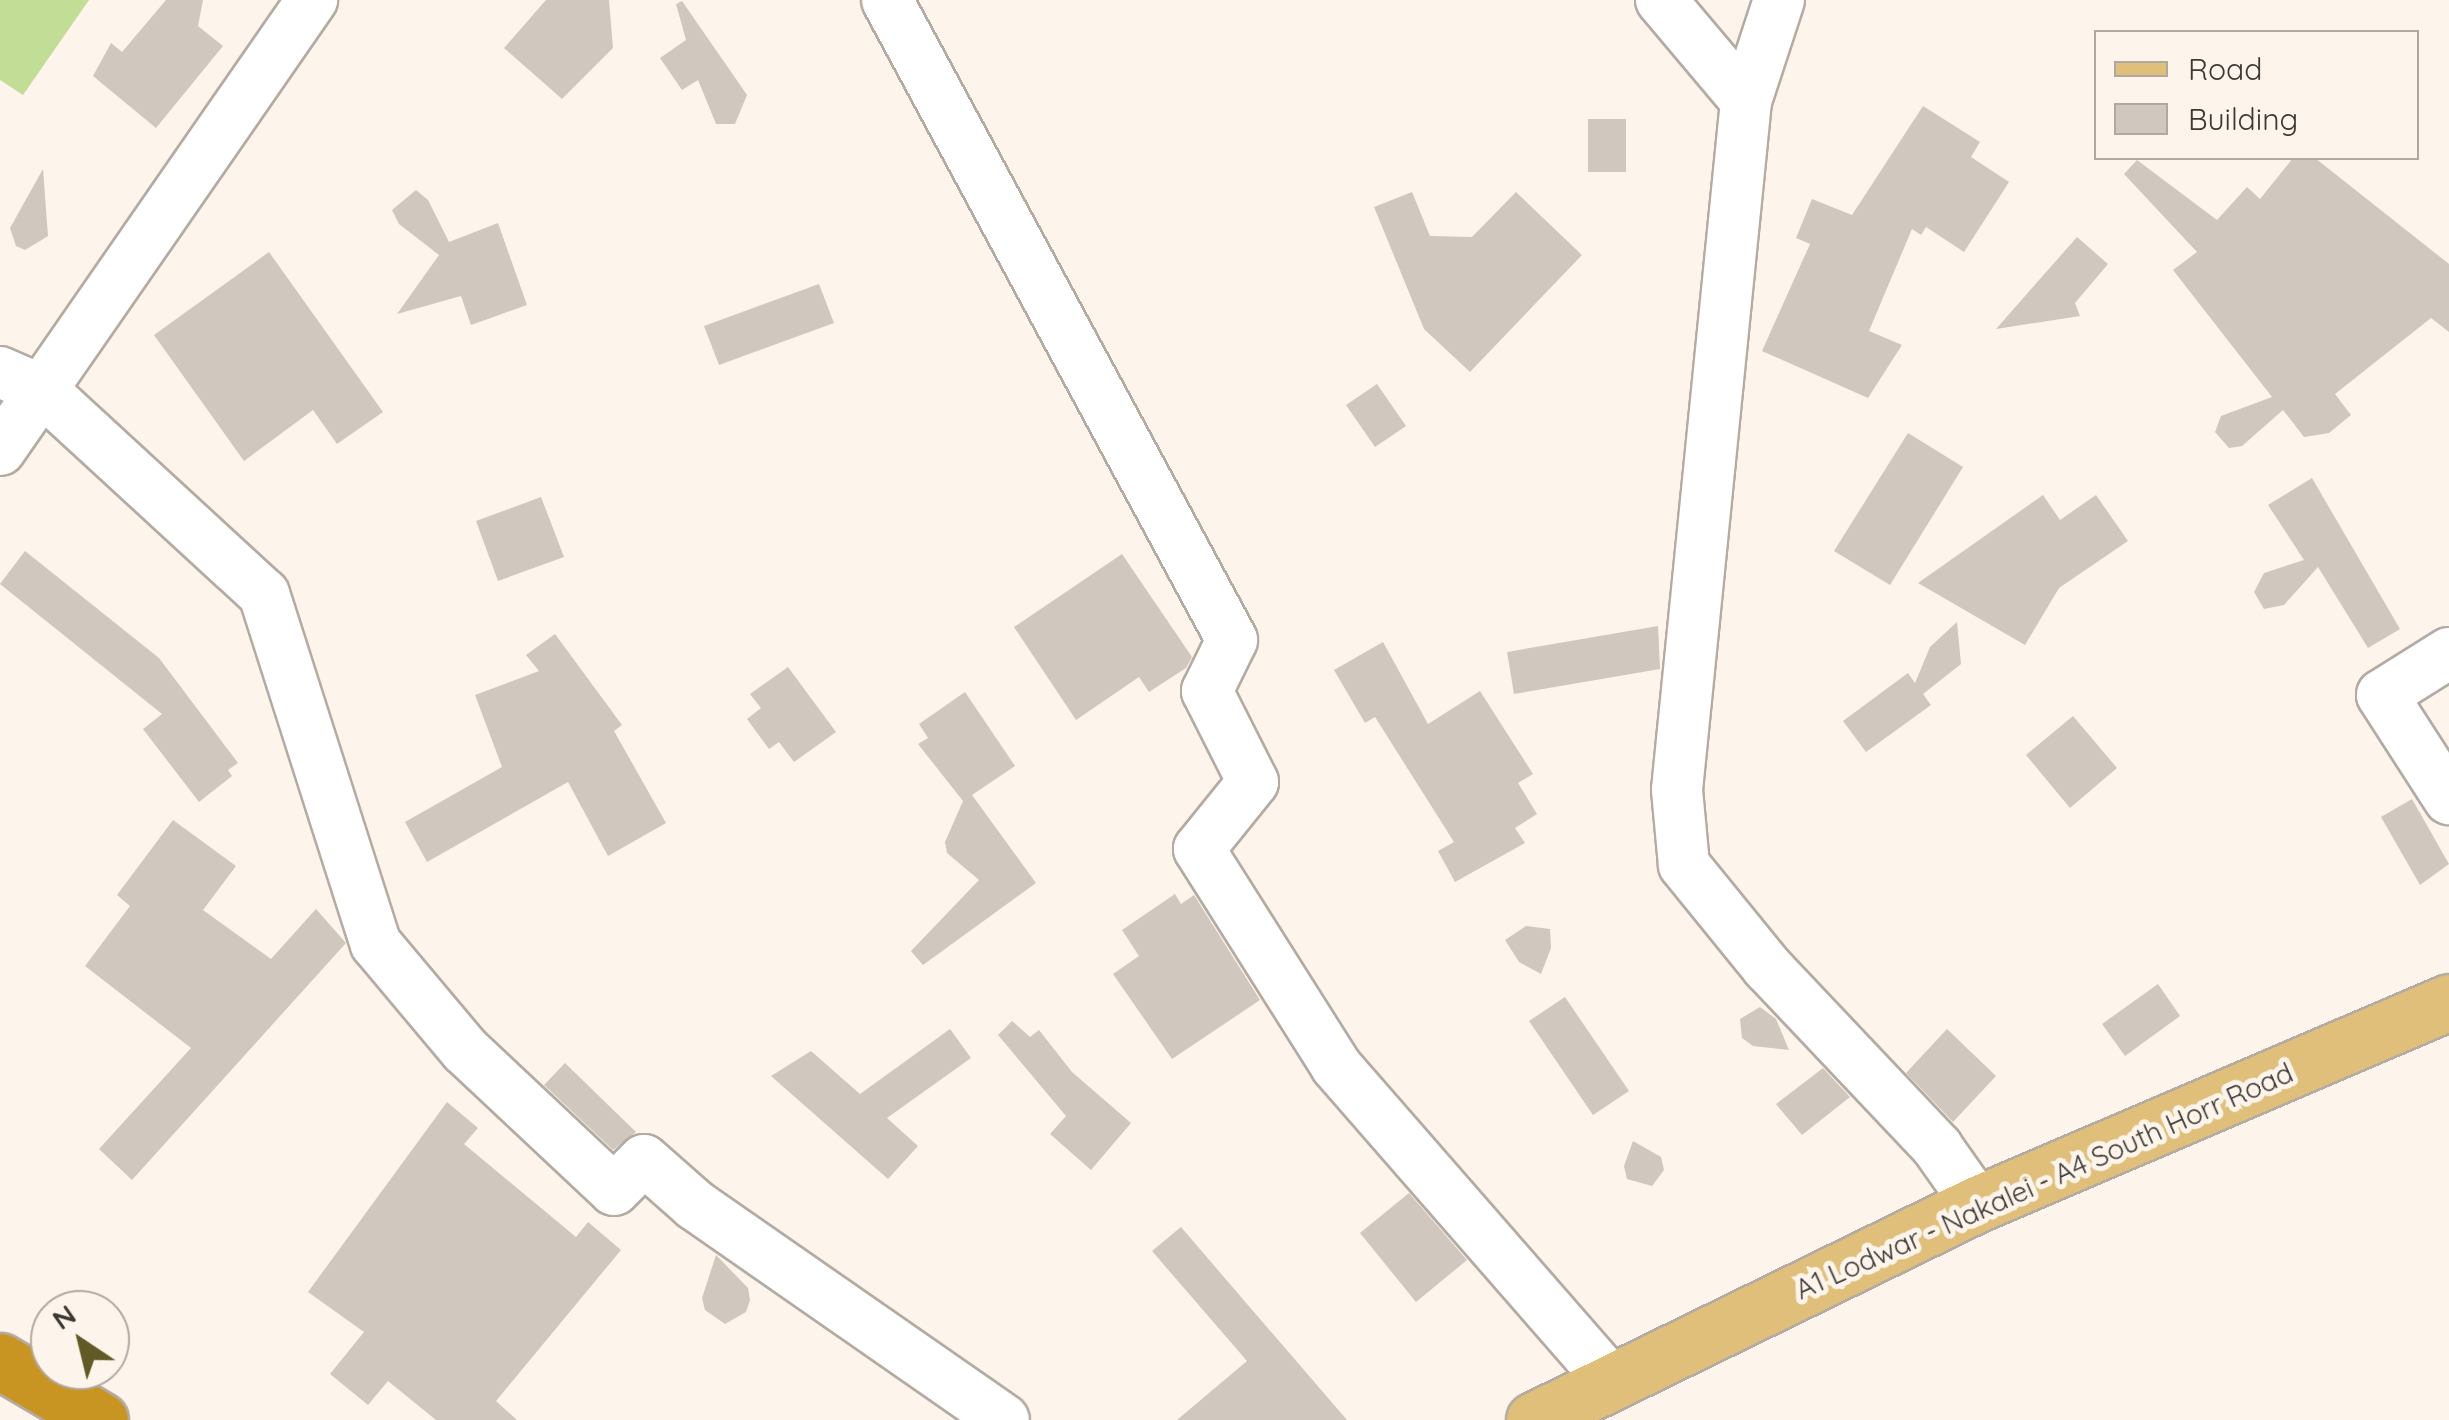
<!DOCTYPE html>
<style>
body{margin:0}
#map{position:relative;width:2449px;height:1420px;overflow:hidden;background:#fdf4eb;font-family:Quicksand,sans-serif}
div>[style]{position:absolute}
[style*='--x']{left:calc(var(--x)*1px);top:calc(var(--y)*1px);width:calc(var(--w)*1px);rotate:calc(var(--a)*1deg)}
.green>*{inset:0;background:#c2dd95}
.building>*{inset:0;background:#d0c7bf}
.roads{filter:drop-shadow(2px 0 #b4aba3) drop-shadow(-2px 0 #b4aba3) drop-shadow(0 2px #b4aba3) drop-shadow(0 -2px #b4aba3)}
.minor>*{height:50px;margin:-25px;padding:0 25px;transform-origin:25px;border-radius:25px;background:#fff}
.major>*{height:55px;margin:-27.5px;padding:0 27.5px;transform-origin:27.5px;border-radius:27.5px;background:#dfbf7a}
.highway>*{height:55px;margin:-27.5px;padding:0 27.5px;transform-origin:27.5px;border-radius:27.5px;background:#c99522}
span{translate:-50% -50%;white-space:nowrap;text-align:center;line-height:1.15;-webkit-text-stroke:10px #fdf4eb;paint-order:stroke}
.street-label{font-size:28px;color:#3c3935}
.legend{position:absolute;left:2094px;top:30px;width:325px;height:130px;box-sizing:border-box;background:#fdf4eb;border:2px solid #b0a9a2;margin:0;padding:12px 18px;list-style:none;font-size:30px;color:#3c3935}
.legend li{display:flex;align-items:center;gap:20px;height:50px}
.legend b{width:50px;border:2px solid #b0a9a2}
.north{position:absolute;left:30px;top:1290px;width:100px;height:100px;box-sizing:border-box;background:#fdf4eb;border:2px solid #b0a9a2;border-radius:50%;rotate:325deg;font-size:28px;font-weight:700;line-height:40px;text-align:center;color:#3c3935}
.north::after{content:'';display:block;margin:auto;width:35px;height:45px;background:#625a26;clip-path:polygon(50% 0,100% 100%,50% 72%,0 100%)}
</style>
<div id="map">
<div class="green">
<div style="clip-path:polygon(0 0,89px 0,23px 95px,0 80px)"></div>
</div>
<div class="building">
<div style="clip-path:polygon(166px 0,203px 0,198px 26px,223px 46px,156px 128px,93px 76px,111px 43px,122px 52px)"></div>
<div style="clip-path:polygon(546px 0,609px 0,613px 48px,562px 99px,504px 48px)"></div>
<div style="clip-path:polygon(682px 1px,747px 95px,735px 124px,716px 124px,698px 80px,682px 90px,660px 58px,686px 40px,676px 4px)"></div>
<div style="clip-path:polygon(1923px 106px,1980px 142px,1971px 157px,2009px 182px,1964px 252px,1926px 227px,1921px 235px,1912px 229px,1869px 331px,1902px 345px,1868px 398px,1762px 351px,1810px 244px,1796px 238px,1812px 199px,1852px 215px)"></div>
<div style="clip-path:polygon(1588px 119px,1626px 119px,1626px 172px,1588px 172px)"></div>
<div style="clip-path:polygon(2293px 158px,2315px 158px,2449px 264px,2449px 332px,2431px 318px,2335px 394px,2351px 415px,2329px 433px,2304px 437px,2283px 410px,2242px 446px,2229px 448px,2215px 432px,2221px 416px,2272px 397px,2173px 270px,2197px 252px,2124px 174px,2137px 160px,2217px 220px,2247px 187px,2260px 199px)"></div>
<div style="clip-path:polygon(43px 169px,48px 236px,25px 250px,16px 246px,10px 228px)"></div>
<div style="clip-path:polygon(416px 190px,428px 200px,449px 242px,498px 223px,527px 305px,471px 325px,461px 296px,397px 314px,439px 255px,399px 224px,392px 210px)"></div>
<div style="clip-path:polygon(1412px 192px,1430px 236px,1472px 237px,1516px 192px,1582px 255px,1470px 372px,1424px 329px,1374px 207px)"></div>
<div style="clip-path:polygon(2077px 237px,2108px 264px,2075px 303px,2080px 316px,1996px 329px)"></div>
<div style="clip-path:polygon(269px 252px,383px 412px,337px 444px,313px 410px,244px 461px,154px 335px)"></div>
<div style="clip-path:polygon(819px 284px,834px 323px,719px 365px,704px 326px)"></div>
<div style="clip-path:polygon(1377px 384px,1406px 426px,1375px 447px,1346px 405px)"></div>
<div style="clip-path:polygon(1908px 433px,1963px 467px,1890px 585px,1834px 551px)"></div>
<div style="clip-path:polygon(2312px 478px,2400px 629px,2368px 648px,2318px 567px,2284px 605px,2264px 609px,2254px 592px,2264px 573px,2304px 560px,2268px 505px)"></div>
<div style="clip-path:polygon(2043px 495px,2060px 520px,2096px 495px,2128px 541px,2059px 588px,2025px 645px,1918px 583px)"></div>
<div style="clip-path:polygon(541px 497px,564px 557px,498px 581px,476px 521px)"></div>
<div style="clip-path:polygon(25px 551px,159px 658px,238px 763px,228px 770px,232px 776px,199px 802px,143px 729px,162px 714px,0 584px)"></div>
<div style="clip-path:polygon(1122px 554px,1192px 657px,1186px 668px,1149px 692px,1139px 677px,1076px 720px,1014px 627px)"></div>
<div style="clip-path:polygon(1957px 622px,1961px 664px,1923px 694px,1931px 705px,1866px 752px,1843px 721px,1908px 673px,1915px 683px,1930px 647px)"></div>
<div style="clip-path:polygon(1658px 626px,1660px 669px,1514px 694px,1507px 652px)"></div>
<div style="clip-path:polygon(555px 634px,622px 725px,614px 731px,666px 823px,608px 856px,568px 782px,427px 862px,405px 822px,502px 767px,475px 695px,539px 671px,526px 655px)"></div>
<div style="clip-path:polygon(1383px 642px,1428px 724px,1480px 691px,1533px 774px,1518px 783px,1537px 814px,1515px 828px,1525px 843px,1455px 882px,1438px 851px,1454px 842px,1375px 717px,1365px 723px,1334px 670px)"></div>
<div style="clip-path:polygon(788px 667px,836px 732px,794px 762px,779px 742px,769px 749px,747px 719px,761px 708px,750px 694px)"></div>
<div style="clip-path:polygon(965px 692px,1015px 766px,972px 795px,1036px 883px,923px 965px,911px 951px,979px 880px,947px 853px,945px 842px,963px 801px,918px 744px,928px 738px,919px 724px)"></div>
<div style="clip-path:polygon(2073px 716px,2117px 768px,2070px 808px,2026px 755px)"></div>
<div style="clip-path:polygon(2412px 799px,2449px 864px,2420px 885px,2381px 817px)"></div>
<div style="clip-path:polygon(173px 820px,236px 866px,203px 910px,271px 959px,316px 909px,346px 943px,132px 1180px,99px 1149px,191px 1048px,85px 966px,130px 906px,117px 895px)"></div>
<div style="clip-path:polygon(1175px 894px,1181px 904px,1194px 895px,1260px 1000px,1172px 1059px,1113px 974px,1139px 956px,1122px 930px)"></div>
<div style="clip-path:polygon(1526px 926px,1550px 929px,1551px 948px,1541px 974px,1519px 962px,1505px 940px)"></div>
<div style="clip-path:polygon(2158px 984px,2180px 1016px,2125px 1056px,2102px 1024px)"></div>
<div style="clip-path:polygon(1565px 997px,1629px 1091px,1593px 1115px,1529px 1021px)"></div>
<div style="clip-path:polygon(1760px 1007px,1776px 1019px,1789px 1050px,1753px 1046px,1742px 1038px,1740px 1019px)"></div>
<div style="clip-path:polygon(1012px 1021px,1030px 1037px,1039px 1030px,1072px 1072px,1131px 1123px,1091px 1170px,1050px 1134px,1066px 1116px,998px 1035px)"></div>
<div style="clip-path:polygon(950px 1029px,971px 1058px,887px 1118px,918px 1146px,888px 1179px,771px 1076px,811px 1051px,860px 1094px)"></div>
<div style="clip-path:polygon(1947px 1029px,1996px 1076px,1953px 1122px,1906px 1073px)"></div>
<div style="clip-path:polygon(565px 1063px,636px 1132px,613px 1150px,544px 1085px)"></div>
<div style="clip-path:polygon(1823px 1068px,1850px 1097px,1802px 1135px,1776px 1104px)"></div>
<div style="clip-path:polygon(447px 1102px,478px 1128px,464px 1144px,576px 1237px,588px 1222px,621px 1250px,496px 1401px,517px 1420px,436px 1420px,388px 1381px,368px 1405px,330px 1374px,364px 1332px,308px 1292px)"></div>
<div style="clip-path:polygon(1633px 1141px,1661px 1157px,1664px 1170px,1652px 1186px,1627px 1179px,1624px 1166px)"></div>
<div style="clip-path:polygon(1409px 1193px,1467px 1260px,1416px 1302px,1360px 1233px)"></div>
<div style="clip-path:polygon(1181px 1227px,1229px 1283px,1347px 1420px,1177px 1420px,1247px 1361px,1152px 1251px)"></div>
<div style="clip-path:polygon(716px 1255px,748px 1288px,750px 1300px,746px 1312px,725px 1324px,705px 1310px,702px 1298px)"></div>
</div>
<div class="roads">
<div class="minor">
<div style="--x:887;--y:0;--w:727;--a:61.67"></div>
<div style="--x:1232;--y:640;--w:57;--a:116.1"></div>
<div style="--x:1207;--y:691;--w:102;--a:63.2"></div>
<div style="--x:1253;--y:782;--w:86;--a:128.9"></div>
<div style="--x:1199;--y:849;--w:257;--a:57.7"></div>
<div style="--x:1336;--y:1066;--w:418;--a:48.9"></div>
<div style="--x:1661;--y:0;--w:132;--a:49.9"></div>
<div style="--x:1779;--y:0;--w:106;--a:108.1"></div>
<div style="--x:1746;--y:101;--w:692;--a:95.72"></div>
<div style="--x:1677;--y:790;--w:75;--a:84.7"></div>
<div style="--x:1684;--y:865;--w:132;--a:50.9"></div>
<div style="--x:1767;--y:967;--w:248;--a:46.6"></div>
<div style="--x:1937;--y:1147;--w:70;--a:54.9"></div>
<div style="--x:0;--y:372;--w:47;--a:23.8"></div>
<div style="--x:43;--y:391;--w:300;--a:42.6"></div>
<div style="--x:264;--y:594;--w:367;--a:72.3"></div>
<div style="--x:376;--y:944;--w:138;--a:50"></div>
<div style="--x:465;--y:1050;--w:204;--a:43.2"></div>
<div style="--x:614;--y:1190;--w:42;--a:-45"></div>
<div style="--x:644;--y:1160;--w:68;--a:41.4"></div>
<div style="--x:695;--y:1205;--w:376;--a:34.8"></div>
<div style="--x:0;--y:450;--w:548;--a:-55.27"></div>
<div style="--x:2449;--y:653;--w:79;--a:147.9"></div>
<div style="--x:2382;--y:695;--w:124;--a:57.2"></div>
</div>
<div class="major">
<div style="--x:1534;--y:1420;--w:493;--a:-26"></div>
<div style="--x:1977;--y:1204;--w:513;--a:-23.17"></div>
</div>
<div class="highway">
<div style="--x:0;--y:1361;--w:116;--a:30.5"></div>
</div>
</div>
<div class="street-label">
<span style="left:2044px;top:1181px;rotate:-24deg">A1 Lodwar - Nakalei - A4 South Horr Road</span>
</div>
<ul class="legend">
<li><b style="height:12px;background:#dfbf7a"></b>Road</li>
<li><b style="height:28px;background:#d0c7bf"></b>Building</li>
</ul>
<div class="north">N</div>
</div>
